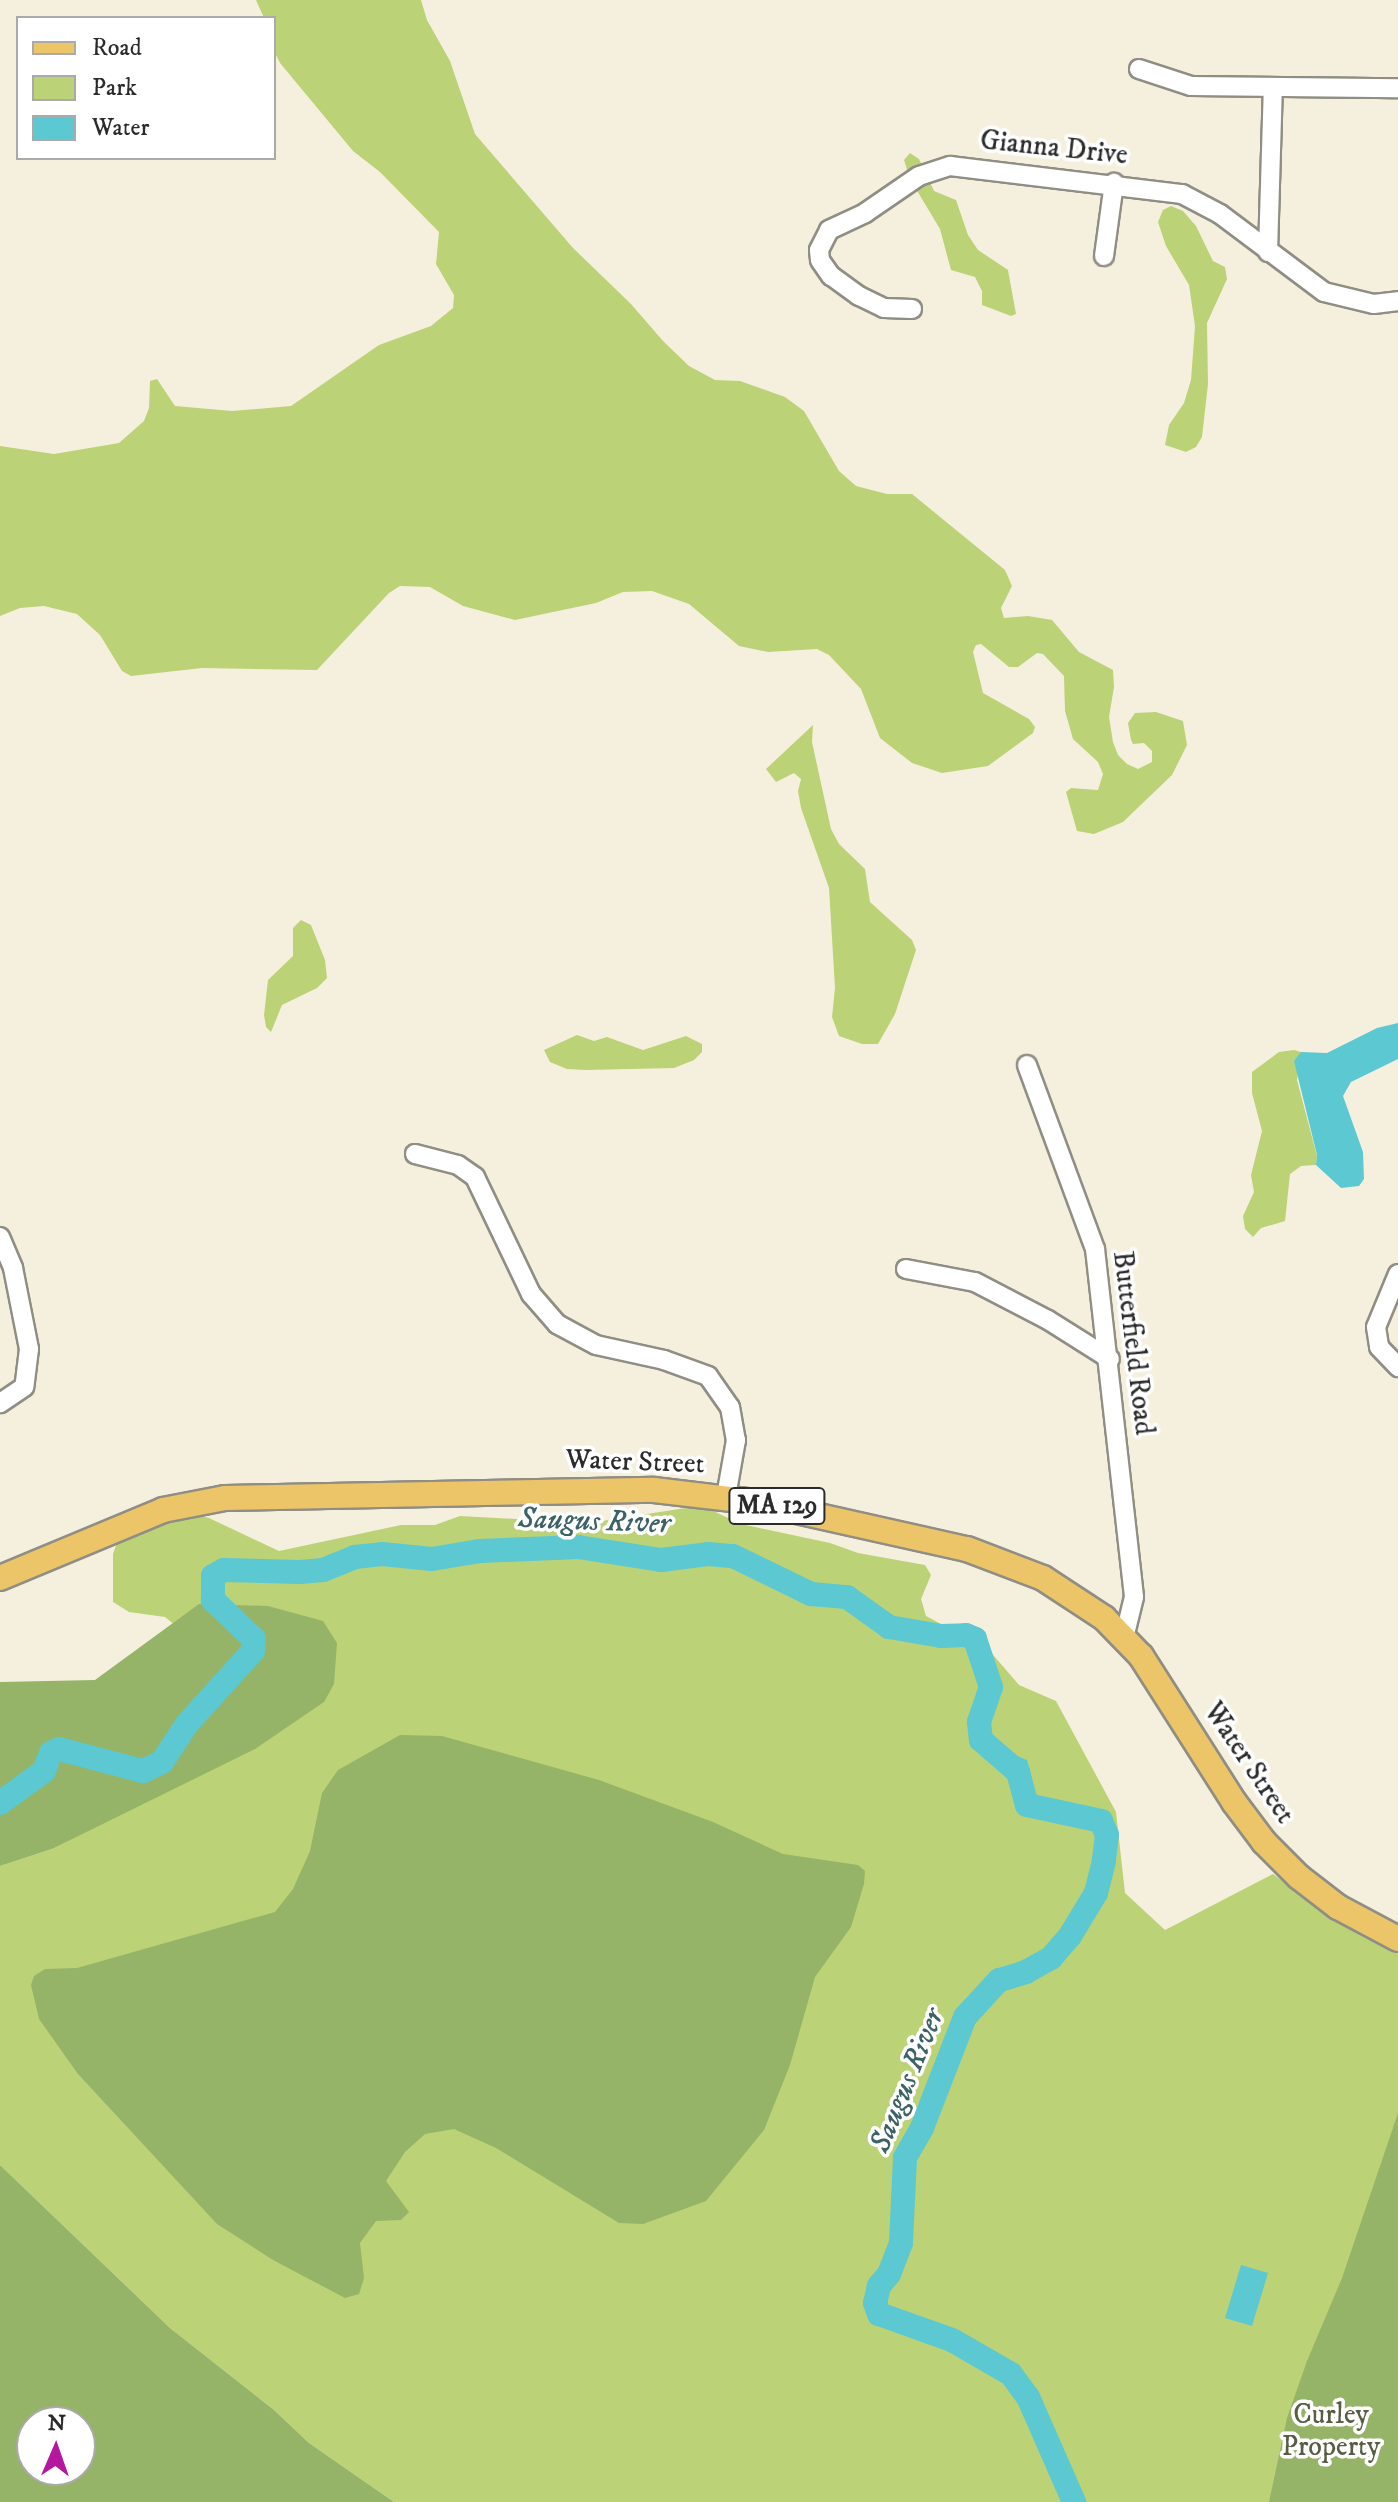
<!DOCTYPE html>
<style>
body{margin:0}
#map{position:relative;width:1398px;height:2502px;overflow:hidden;background:#f5f0de;font-family:"IM FELL DW Pica",serif}
div>[style]{position:absolute}
[style*='--x']{left:calc(var(--x)*1px);top:calc(var(--y)*1px);width:calc(var(--w)*1px);rotate:calc(var(--a)*1deg)}
.green>*{inset:0;background:#bcd276}
.forest>*{inset:0;background:#95b467}
.water>*{inset:0;background:#5bc8d2}
.river>*{height:24px;margin:-12px;padding:0 12px;transform-origin:12px;border-radius:12px;background:#5bc8d2}
.roads{filter:drop-shadow(2px 0 #908e84) drop-shadow(-2px 0 #908e84) drop-shadow(0 2px #908e84) drop-shadow(0 -2px #908e84)}
.minor>*{height:18px;margin:-9px;padding:0 9px;transform-origin:9px;border-radius:9px;background:#fff}
.major>*{height:24px;margin:-12px;padding:0 12px;transform-origin:12px;border-radius:12px;background:#edc569}
span{translate:-50% -50%;white-space:nowrap;text-align:center;line-height:1.15;-webkit-text-stroke:7px #fff;paint-order:stroke}
.shield-label span{padding:2px 6px;background:#fff;border:2px solid;border-radius:6px;-webkit-text-stroke-width:0}
.shield-label{font-size:26px;color:#2b2b2b;font-weight:700}
.street-label{font-size:28px;color:#2b2b2b}
.park-label{font-size:28px;color:#565d42}
.water-label{font-size:30px;color:#3c6265;font-style:italic}
.legend{position:absolute;left:16px;top:16px;width:260px;height:144px;box-sizing:border-box;background:#fff;border:2px solid #aaa;margin:0;padding:10px 14px;list-style:none;font-size:24px;color:#2b2b2b}
.legend li{display:flex;align-items:center;gap:16px;height:40px}
.legend b{width:40px;border:2px solid #aaa}
.north{position:absolute;left:16px;top:2406px;width:80px;height:80px;box-sizing:border-box;background:#fff;border:2px solid #aaa;border-radius:50%;rotate:2deg;font-size:22px;font-weight:700;line-height:32px;text-align:center;color:#2b2b2b}
.north::after{content:'';display:block;margin:auto;width:28px;height:36px;background:#b5179e;clip-path:polygon(50% 0,100% 100%,50% 72%,0 100%)}
</style>
<div id="map">
<div class="green">
<div style="clip-path:polygon(256px 0,421px 0,427px 20px,450px 61px,475px 134px,573px 248px,631px 304px,663px 341px,689px 366px,715px 380px,740px 381px,785px 397px,804px 411px,839px 471px,856px 486px,887px 494px,912px 494px,1005px 570px,1012px 586px,1001px 608px,1004px 618px,1028px 616px,1052px 620px,1079px 652px,1113px 670px,1114px 687px,1109px 717px,1113px 742px,1118px 755px,1127px 764px,1138px 769px,1152px 762px,1152px 751px,1144px 743px,1133px 744px,1131px 740px,1128px 723px,1135px 713px,1156px 712px,1183px 721px,1187px 745px,1172px 775px,1123px 822px,1094px 834px,1077px 831px,1066px 792px,1071px 788px,1098px 790px,1103px 774px,1098px 762px,1073px 739px,1065px 711px,1064px 676px,1043px 654px,1037px 653px,1018px 667px,1009px 667px,981px 644px,976px 645px,973px 652px,983px 693px,1029px 719px,1035px 727px,1033px 733px,988px 766px,942px 773px,912px 763px,880px 738px,861px 689px,829px 655px,817px 649px,768px 652px,739px 646px,689px 604px,652px 591px,623px 592px,596px 603px,515px 620px,463px 606px,430px 587px,400px 586px,389px 593px,317px 670px,202px 668px,131px 676px,122px 671px,100px 635px,77px 614px,44px 606px,20px 608px,0 616px,0 446px,54px 454px,119px 443px,144px 421px,149px 408px,150px 381px,157px 379px,175px 406px,232px 411px,291px 406px,379px 345px,431px 326px,453px 308px,454px 295px,436px 264px,439px 232px,380px 172px,353px 151px,280px 63px,274px 51px,274px 18px,264px 18px)"></div>
<div style="clip-path:polygon(910px 153px,919px 159px,934px 191px,956px 200px,968px 235px,978px 250px,1008px 270px,1016px 314px,1011px 316px,982px 305px,982px 291px,975px 277px,951px 270px,940px 229px,910px 179px,904px 160px)"></div>
<div style="clip-path:polygon(1171px 206px,1183px 211px,1196px 226px,1213px 261px,1225px 267px,1227px 279px,1207px 323px,1208px 384px,1202px 437px,1196px 447px,1186px 452px,1165px 445px,1169px 425px,1184px 403px,1191px 380px,1195px 326px,1189px 285px,1166px 246px,1158px 222px,1163px 210px)"></div>
<div style="clip-path:polygon(813px 725px,812px 742px,831px 829px,839px 844px,865px 869px,870px 902px,912px 940px,916px 950px,895px 1014px,878px 1044px,862px 1044px,839px 1036px,832px 1017px,835px 988px,829px 888px,801px 808px,798px 791px,801px 779px,794px 773px,776px 782px,766px 769px)"></div>
<div style="clip-path:polygon(301px 920px,311px 925px,325px 960px,327px 978px,317px 988px,282px 1005px,271px 1032px,266px 1027px,264px 1015px,268px 980px,293px 956px,293px 928px)"></div>
<div style="clip-path:polygon(577px 1035px,594px 1041px,607px 1037px,643px 1050px,686px 1036px,702px 1044px,702px 1052px,694px 1060px,674px 1068px,586px 1070px,567px 1069px,550px 1062px,544px 1050px)"></div>
<div style="clip-path:polygon(1294px 1050px,1301px 1052px,1297px 1080px,1317px 1156px,1316px 1165px,1301px 1166px,1290px 1174px,1285px 1221px,1261px 1228px,1253px 1237px,1245px 1229px,1243px 1216px,1254px 1192px,1251px 1175px,1262px 1131px,1252px 1093px,1252px 1072px,1279px 1052px)"></div>
<div style="clip-path:polygon(692px 1507px,711px 1510px,741px 1524px,830px 1543px,858px 1553px,925px 1565px,931px 1575px,921px 1599px,926px 1616px,941px 1624px,981px 1628px,986px 1633px,988px 1649px,1019px 1685px,1056px 1701px,1116px 1812px,1125px 1893px,1165px 1930px,1273px 1874px,1332px 1918px,1398px 1951px,1398px 2502px,394px 2502px,309px 2443px,274px 2410px,170px 2328px,0 2165px,0 1866px,52px 1849px,168px 1789px,70px 1705px,176px 1626px,165px 1617px,129px 1612px,113px 1602px,113px 1554px,118px 1540px,192px 1514px,209px 1518px,279px 1551px,401px 1525px,435px 1525px,460px 1516px,589px 1523px)"></div>
</div>
<div class="forest">
<div style="clip-path:polygon(199px 1604px,268px 1606px,323px 1621px,337px 1643px,334px 1684px,324px 1702px,255px 1749px,52px 1849px,0 1866px,0 1682px,95px 1680px)"></div>
<div style="clip-path:polygon(400px 1735px,442px 1736px,599px 1780px,713px 1822px,783px 1854px,858px 1865px,865px 1871px,864px 1884px,851px 1927px,815px 1977px,790px 2065px,764px 2130px,706px 2201px,643px 2224px,619px 2223px,496px 2148px,454px 2129px,425px 2134px,405px 2152px,386px 2181px,409px 2212px,401px 2220px,376px 2221px,360px 2243px,364px 2278px,359px 2294px,345px 2298px,273px 2260px,217px 2224px,78px 2074px,39px 2019px,31px 1985px,34px 1976px,45px 1969px,77px 1968px,275px 1912px,293px 1889px,310px 1851px,322px 1793px,338px 1770px)"></div>
<div style="clip-path:polygon(1398px 2113px,1398px 2502px,1269px 2502px,1287px 2418px,1307px 2361px,1342px 2278px)"></div>
<div style="clip-path:polygon(evenodd,0 2165px,170px 2328px,274px 2410px,309px 2443px,394px 2502px,0 2502px,0 2165px,80px 2422px,80px 2470px,32px 2470px,32px 2422px,80px 2422px)"></div>
</div>
<div class="water">
<div style="clip-path:polygon(1398px 1023px,1398px 1059px,1351px 1082px,1343px 1096px,1363px 1152px,1364px 1179px,1359px 1186px,1341px 1188px,1316px 1165px,1317px 1155px,1294px 1061px,1301px 1052px,1327px 1053px,1377px 1028px)"></div>
<div style="clip-path:polygon(978px 1733px,1000px 1749px,1027px 1760px,1031px 1774px,1023px 1796px,1019px 1786px,981px 1748px)"></div>
<div style="clip-path:polygon(1241px 2265px,1268px 2273px,1252px 2326px,1225px 2318px)"></div>
</div>
<div class="river">
<div style="--x:0;--y:1803;--w:54;--a:-36"></div>
<div style="--x:44;--y:1771;--w:19;--a:-69"></div>
<div style="--x:51;--y:1753;--w:9;--a:-27"></div>
<div style="--x:59;--y:1749;--w:87;--a:14.7"></div>
<div style="--x:143;--y:1771;--w:21;--a:-25"></div>
<div style="--x:162;--y:1762;--w:45;--a:-56.7"></div>
<div style="--x:187;--y:1724;--w:98;--a:-47.9"></div>
<div style="--x:253;--y:1651;--w:12;--a:-85"></div>
<div style="--x:254;--y:1639;--w:57;--a:-136.4"></div>
<div style="--x:213;--y:1600;--w:24;--a:-90"></div>
<div style="--x:213;--y:1576;--w:13;--a:-29"></div>
<div style="--x:224;--y:1570;--w:76;--a:1.5"></div>
<div style="--x:300;--y:1572;--w:23;--a:-5"></div>
<div style="--x:323;--y:1570;--w:35;--a:-22"></div>
<div style="--x:355;--y:1557;--w:27;--a:-6"></div>
<div style="--x:382;--y:1554;--w:50;--a:5.7"></div>
<div style="--x:432;--y:1559;--w:49;--a:-9.5"></div>
<div style="--x:480;--y:1551;--w:98;--a:-2.3"></div>
<div style="--x:578;--y:1547;--w:84;--a:8.9"></div>
<div style="--x:661;--y:1560;--w:47;--a:-7.3"></div>
<div style="--x:708;--y:1554;--w:25;--a:5"></div>
<div style="--x:733;--y:1556;--w:87;--a:26"></div>
<div style="--x:811;--y:1594;--w:36;--a:5"></div>
<div style="--x:847;--y:1597;--w:52;--a:35.5"></div>
<div style="--x:889;--y:1627;--w:53;--a:9.8"></div>
<div style="--x:941;--y:1636;--w:25;--a:-2"></div>
<div style="--x:966;--y:1635;--w:10;--a:24"></div>
<div style="--x:975;--y:1639;--w:51;--a:71.6"></div>
<div style="--x:991;--y:1687;--w:37;--a:109"></div>
<div style="--x:979;--y:1722;--w:18;--a:84"></div>
<div style="--x:981;--y:1740;--w:49;--a:40.9"></div>
<div style="--x:1018;--y:1772;--w:34;--a:75"></div>
<div style="--x:1027;--y:1805;--w:76;--a:12.2"></div>
<div style="--x:1101;--y:1821;--w:15;--a:67"></div>
<div style="--x:1107;--y:1835;--w:26;--a:97"></div>
<div style="--x:1104;--y:1861;--w:33;--a:104"></div>
<div style="--x:1096;--y:1893;--w:50;--a:121.2"></div>
<div style="--x:1070;--y:1936;--w:29;--a:131"></div>
<div style="--x:1051;--y:1958;--w:29;--a:151"></div>
<div style="--x:1026;--y:1972;--w:28;--a:163"></div>
<div style="--x:999;--y:1980;--w:50;--a:132.6"></div>
<div style="--x:965;--y:2017;--w:119;--a:111.2"></div>
<div style="--x:922;--y:2128;--w:34;--a:120"></div>
<div style="--x:905;--y:2158;--w:85;--a:92.7"></div>
<div style="--x:901;--y:2243;--w:33;--a:111"></div>
<div style="--x:889;--y:2274;--w:16;--a:130"></div>
<div style="--x:879;--y:2286;--w:17;--a:103"></div>
<div style="--x:875;--y:2303;--w:12;--a:70"></div>
<div style="--x:879;--y:2314;--w:77;--a:19.6"></div>
<div style="--x:952;--y:2340;--w:68;--a:30"></div>
<div style="--x:1011;--y:2374;--w:29;--a:54"></div>
<div style="--x:1028;--y:2397;--w:115;--a:66.3"></div>
</div>
<div class="roads">
<div class="minor">
<div style="--x:1139;--y:69;--w:55;--a:18.1"></div>
<div style="--x:1191;--y:86;--w:207;--a:0.6"></div>
<div style="--x:1268;--y:252;--w:165;--a:-88.3"></div>
<div style="--x:1104;--y:256;--w:74;--a:-82.2"></div>
<div style="--x:912;--y:309;--w:28;--a:-178"></div>
<div style="--x:884;--y:308;--w:28;--a:-154"></div>
<div style="--x:859;--y:296;--w:34;--a:-144"></div>
<div style="--x:831;--y:276;--w:19;--a:-125"></div>
<div style="--x:820;--y:260;--w:10;--a:-96"></div>
<div style="--x:819;--y:250;--w:22;--a:-63"></div>
<div style="--x:829;--y:230;--w:40;--a:-25"></div>
<div style="--x:865;--y:213;--w:65;--a:-34.4"></div>
<div style="--x:919;--y:176;--w:33;--a:-18"></div>
<div style="--x:950;--y:166;--w:234;--a:6.9"></div>
<div style="--x:1182;--y:194;--w:43;--a:27.8"></div>
<div style="--x:1220;--y:214;--w:130;--a:36.9"></div>
<div style="--x:1324;--y:292;--w:51;--a:13.5"></div>
<div style="--x:1374;--y:304;--w:24;--a:-7"></div>
<div style="--x:1027;--y:1065;--w:196;--a:69.7"></div>
<div style="--x:1095;--y:1249;--w:350;--a:83.6"></div>
<div style="--x:1134;--y:1597;--w:42;--a:103.7"></div>
<div style="--x:415;--y:1154;--w:44;--a:14.3"></div>
<div style="--x:458;--y:1165;--w:21;--a:35"></div>
<div style="--x:475;--y:1177;--w:130;--a:64.4"></div>
<div style="--x:531;--y:1294;--w:40;--a:49"></div>
<div style="--x:557;--y:1324;--w:44;--a:28.3"></div>
<div style="--x:596;--y:1345;--w:70;--a:12.4"></div>
<div style="--x:664;--y:1360;--w:47;--a:20"></div>
<div style="--x:708;--y:1376;--w:38;--a:55"></div>
<div style="--x:730;--y:1407;--w:34;--a:80"></div>
<div style="--x:736;--y:1440;--w:58;--a:100"></div>
<div style="--x:0;--y:1237;--w:34;--a:67"></div>
<div style="--x:13;--y:1268;--w:83;--a:78.8"></div>
<div style="--x:29;--y:1349;--w:38;--a:97"></div>
<div style="--x:24;--y:1387;--w:29;--a:146"></div>
<div style="--x:906;--y:1269;--w:70;--a:10.7"></div>
<div style="--x:975;--y:1282;--w:82;--a:27.5"></div>
<div style="--x:1048;--y:1320;--w:73;--a:32.2"></div>
<div style="--x:1398;--y:1274;--w:57;--a:112.5"></div>
<div style="--x:1376;--y:1327;--w:20;--a:81"></div>
<div style="--x:1379;--y:1347;--w:28;--a:46"></div>
</div>
<div class="major">
<div style="--x:0;--y:1578;--w:177;--a:-22.6"></div>
<div style="--x:163;--y:1510;--w:63;--a:-11"></div>
<div style="--x:225;--y:1498;--w:429;--a:-1.1"></div>
<div style="--x:654;--y:1490;--w:103;--a:6.7"></div>
<div style="--x:756;--y:1502;--w:216;--a:12.6"></div>
<div style="--x:967;--y:1549;--w:81;--a:20.9"></div>
<div style="--x:1043;--y:1578;--w:73;--a:33.3"></div>
<div style="--x:1104;--y:1618;--w:53;--a:45.8"></div>
<div style="--x:1141;--y:1656;--w:173;--a:57.5"></div>
<div style="--x:1234;--y:1802;--w:50;--a:53.1"></div>
<div style="--x:1264;--y:1842;--w:49;--a:45"></div>
<div style="--x:1299;--y:1877;--w:49;--a:37.6"></div>
<div style="--x:1338;--y:1907;--w:68;--a:28.1"></div>
</div>
</div>
<div class="shield-label">
<span style="left:777px;top:1506px">MA 129</span>
</div>
<div class="street-label">
<span style="left:1054px;top:148px;rotate:6deg">Gianna Drive</span>
<span style="left:1133px;top:1343px;rotate:83deg">Butterfield Road</span>
<span style="left:635px;top:1462px;rotate:2deg">Water Street</span>
<span style="left:1249px;top:1763px;rotate:56deg">Water Street</span>
</div>
<div class="park-label">
<span style="left:1331px;top:2431px">Curley<br>Property</span>
</div>
<div class="water-label">
<span style="left:594px;top:1522px;rotate:2deg">Saugus River</span>
<span style="left:908px;top:2081px;rotate:-68deg">Saugus River</span>
</div>
<ul class="legend">
<li><b style="height:10px;background:#edc569"></b>Road</li>
<li><b style="height:22px;background:#bcd276"></b>Park</li>
<li><b style="height:22px;background:#5bc8d2"></b>Water</li>
</ul>
<div class="north">N</div>
</div>
